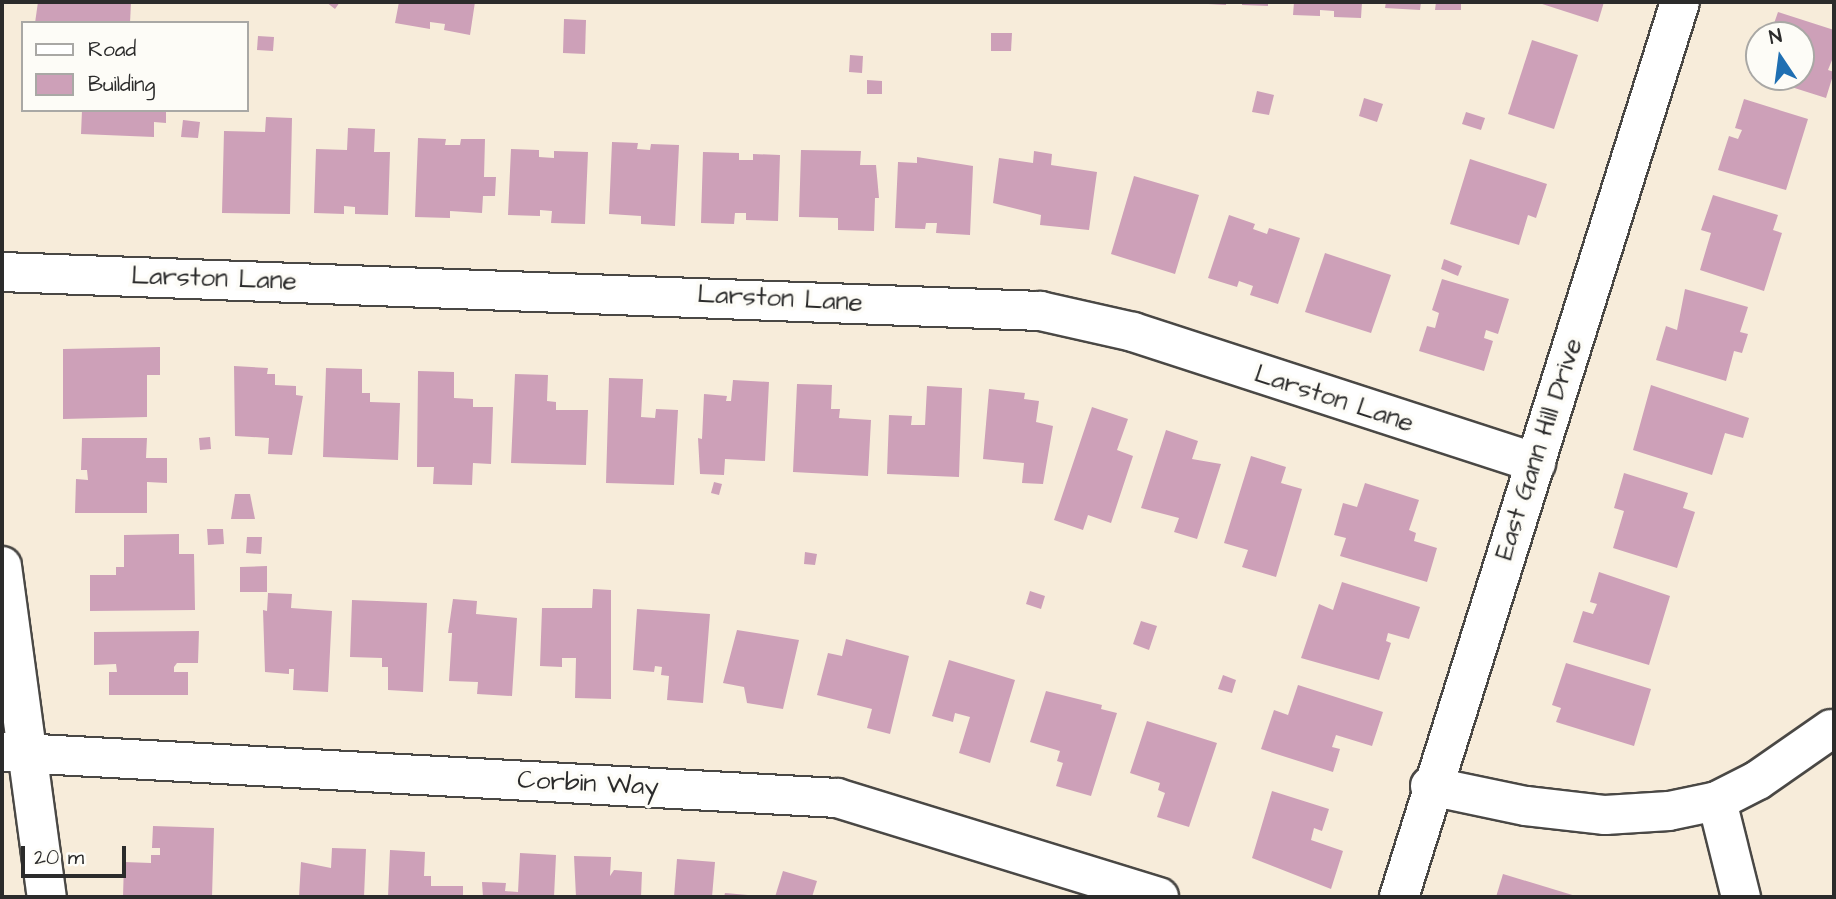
<!DOCTYPE html>
<style>
body{margin:0}
#map{position:relative;width:1836px;height:899px;overflow:hidden;background:#f7ecda;font-family:"Architects Daughter",sans-serif}
div>[style]{position:absolute}
[style*='--x']{left:calc(var(--x)*1px);top:calc(var(--y)*1px);width:calc(var(--w)*1px);rotate:calc(var(--a)*1deg)}
.building>*{inset:0;background:#cda0b8}
.roads{filter:drop-shadow(2px 0 #4a4845) drop-shadow(-2px 0 #4a4845) drop-shadow(0 2px #4a4845) drop-shadow(0 -2px #4a4845)}
.minor>*{height:38px;margin:-19px;padding:0 19px;transform-origin:19px;border-radius:19px;background:#fff}
span{translate:-50% -50%;white-space:nowrap;text-align:center;line-height:1.15;-webkit-text-stroke:7px #fdfcf7;paint-order:stroke}
.street-label{font-size:26px;color:#2b2b2b}
.frame{position:absolute;inset:0;border:4px solid #2b2b2b;pointer-events:none}
.legend{position:absolute;left:21px;top:21px;width:228px;height:91px;box-sizing:border-box;background:#fdfcf7;border:2px solid #a9a8a5;margin:0;padding:9px 12px;list-style:none;font-size:21px;color:#2b2b2b}
.legend li{display:flex;align-items:center;gap:14px;height:35px}
.legend b{width:35px;border:2px solid #a9a8a5}
.north{position:absolute;left:1745px;top:21px;width:70px;height:70px;box-sizing:border-box;background:#fdfcf7;border:2px solid #a9a8a5;border-radius:50%;rotate:347deg;font-size:19px;font-weight:700;line-height:28px;text-align:center;color:#2b2b2b}
.north::after{content:'';display:block;margin:auto;width:24px;height:32px;background:#1f6fb2;clip-path:polygon(50% 0,100% 100%,50% 72%,0 100%)}
.scale{position:absolute;left:21px;top:846px;width:105px;height:32px;box-sizing:border-box;border:4px solid #2b2b2b;border-top:0;padding-left:9px;font-size:21px;line-height:24px;white-space:nowrap;color:#2b2b2b;-webkit-text-stroke:5px #fdfcf7;paint-order:stroke}
</style>
<div id="map">
<div class="building">
<div style="clip-path:polygon(38px 2px,131px 2px,130px 23px,35px 23px)"></div>
<div style="clip-path:polygon(326px 2px,340px 2px,335px 9px)"></div>
<div style="clip-path:polygon(399px 2px,475px 2px,470px 35px,444px 30px,445px 24px,430px 22px,430px 29px,395px 23px)"></div>
<div style="clip-path:polygon(1208px 2px,1226px 2px,1226px 5px,1208px 4px)"></div>
<div style="clip-path:polygon(1242px 2px,1268px 2px,1268px 6px,1242px 5px)"></div>
<div style="clip-path:polygon(1294px 2px,1362px 2px,1361px 18px,1334px 17px,1334px 11px,1320px 10px,1320px 16px,1293px 15px)"></div>
<div style="clip-path:polygon(1386px 2px,1421px 2px,1420px 10px,1385px 8px)"></div>
<div style="clip-path:polygon(1436px 2px,1461px 2px,1461px 10px,1435px 10px)"></div>
<div style="clip-path:polygon(1536px 2px,1604px 2px,1598px 22px)"></div>
<div style="clip-path:polygon(1778px 12px,1834px 30px,1834px 55px,1828px 70px,1834px 72px,1826px 98px,1763px 78px,1801px 77px,1801px 35px,1770px 35px)"></div>
<div style="clip-path:polygon(564px 19px,586px 20px,585px 54px,563px 53px)"></div>
<div style="clip-path:polygon(991px 33px,1012px 33px,1011px 51px,991px 51px)"></div>
<div style="clip-path:polygon(258px 36px,274px 37px,273px 51px,257px 50px)"></div>
<div style="clip-path:polygon(1532px 40px,1578px 55px,1554px 129px,1508px 114px)"></div>
<div style="clip-path:polygon(1758px 44px,1759px 44px,1759px 76px,1749px 73px)"></div>
<div style="clip-path:polygon(850px 55px,863px 56px,862px 73px,849px 72px)"></div>
<div style="clip-path:polygon(867px 80px,882px 81px,882px 94px,867px 94px)"></div>
<div style="clip-path:polygon(1257px 91px,1274px 95px,1269px 115px,1252px 112px)"></div>
<div style="clip-path:polygon(1364px 98px,1383px 104px,1377px 122px,1359px 116px)"></div>
<div style="clip-path:polygon(1744px 99px,1808px 119px,1786px 190px,1718px 170px,1729px 136px,1738px 139px,1742px 130px,1735px 128px)"></div>
<div style="clip-path:polygon(82px 110px,166px 110px,166px 123px,154px 122px,154px 137px,81px 134px)"></div>
<div style="clip-path:polygon(1466px 112px,1485px 118px,1481px 130px,1462px 124px)"></div>
<div style="clip-path:polygon(266px 117px,292px 118px,290px 214px,222px 213px,224px 131px,265px 132px)"></div>
<div style="clip-path:polygon(183px 120px,200px 122px,198px 138px,181px 137px)"></div>
<div style="clip-path:polygon(348px 128px,375px 129px,374px 152px,390px 152px,388px 215px,355px 214px,355px 207px,344px 206px,344px 214px,314px 213px,316px 149px,347px 150px)"></div>
<div style="clip-path:polygon(418px 138px,446px 139px,445px 145px,460px 145px,461px 139px,485px 139px,484px 177px,496px 177px,495px 196px,483px 196px,482px 213px,450px 211px,450px 218px,415px 217px)"></div>
<div style="clip-path:polygon(612px 142px,638px 143px,637px 149px,650px 150px,651px 144px,679px 145px,675px 226px,641px 224px,641px 216px,609px 214px)"></div>
<div style="clip-path:polygon(511px 149px,539px 150px,539px 157px,554px 158px,554px 151px,588px 152px,585px 224px,551px 223px,552px 211px,540px 210px,540px 216px,508px 215px)"></div>
<div style="clip-path:polygon(801px 150px,861px 151px,860px 165px,876px 165px,879px 198px,875px 198px,874px 231px,838px 230px,838px 218px,799px 217px)"></div>
<div style="clip-path:polygon(1034px 151px,1052px 154px,1051px 165px,1097px 172px,1089px 230px,1040px 225px,1041px 215px,993px 203px,999px 158px,1033px 163px)"></div>
<div style="clip-path:polygon(703px 152px,739px 153px,739px 160px,753px 160px,753px 154px,780px 155px,778px 221px,746px 220px,746px 213px,735px 213px,734px 224px,701px 223px)"></div>
<div style="clip-path:polygon(917px 157px,973px 166px,970px 235px,936px 233px,937px 223px,926px 223px,925px 229px,895px 228px,898px 162px,917px 163px)"></div>
<div style="clip-path:polygon(1470px 159px,1547px 184px,1536px 218px,1528px 215px,1519px 245px,1450px 224px)"></div>
<div style="clip-path:polygon(1134px 176px,1199px 195px,1175px 274px,1111px 254px)"></div>
<div style="clip-path:polygon(1713px 195px,1778px 215px,1773px 230px,1782px 233px,1764px 291px,1700px 270px,1711px 233px,1701px 230px)"></div>
<div style="clip-path:polygon(1229px 215px,1255px 224px,1253px 229px,1267px 234px,1269px 228px,1300px 238px,1278px 304px,1250px 295px,1253px 286px,1239px 281px,1237px 287px,1208px 278px)"></div>
<div style="clip-path:polygon(1325px 253px,1391px 275px,1371px 333px,1305px 312px)"></div>
<div style="clip-path:polygon(1444px 259px,1462px 266px,1458px 276px,1441px 269px)"></div>
<div style="clip-path:polygon(1442px 279px,1509px 299px,1498px 334px,1486px 330px,1484px 338px,1493px 341px,1484px 371px,1419px 351px,1427px 326px,1435px 328px,1439px 313px,1432px 310px)"></div>
<div style="clip-path:polygon(1685px 289px,1748px 307px,1740px 332px,1748px 334px,1742px 353px,1734px 351px,1726px 381px,1656px 360px,1666px 326px,1677px 330px)"></div>
<div style="clip-path:polygon(160px 347px,160px 375px,147px 375px,147px 417px,63px 419px,63px 349px)"></div>
<div style="clip-path:polygon(234px 366px,268px 368px,267px 374px,275px 374px,275px 385px,296px 386px,296px 395px,303px 396px,292px 455px,268px 454px,269px 438px,235px 436px)"></div>
<div style="clip-path:polygon(326px 368px,362px 369px,362px 393px,370px 393px,370px 402px,400px 403px,398px 460px,323px 457px)"></div>
<div style="clip-path:polygon(418px 371px,454px 372px,454px 398px,473px 399px,473px 407px,493px 407px,491px 464px,473px 463px,472px 485px,433px 484px,434px 467px,417px 467px)"></div>
<div style="clip-path:polygon(515px 374px,548px 375px,547px 401px,556px 402px,556px 410px,588px 410px,586px 465px,511px 463px)"></div>
<div style="clip-path:polygon(609px 378px,643px 379px,641px 417px,655px 418px,656px 409px,678px 410px,674px 485px,606px 483px)"></div>
<div style="clip-path:polygon(733px 380px,769px 382px,765px 461px,725px 459px,724px 475px,700px 474px,698px 438px,702px 439px,704px 394px,727px 396px,726px 401px,731px 401px)"></div>
<div style="clip-path:polygon(797px 384px,832px 385px,831px 409px,840px 409px,839px 418px,871px 420px,868px 476px,793px 472px)"></div>
<div style="clip-path:polygon(1651px 385px,1749px 418px,1743px 438px,1725px 433px,1712px 475px,1633px 450px)"></div>
<div style="clip-path:polygon(927px 386px,962px 388px,959px 477px,887px 474px,889px 415px,912px 416px,911px 425px,925px 425px)"></div>
<div style="clip-path:polygon(989px 389px,1025px 393px,1024px 399px,1039px 401px,1036px 422px,1053px 426px,1043px 484px,1022px 483px,1024px 463px,983px 459px)"></div>
<div style="clip-path:polygon(1092px 407px,1128px 419px,1117px 450px,1133px 456px,1111px 523px,1088px 515px,1083px 530px,1054px 520px)"></div>
<div style="clip-path:polygon(1166px 430px,1198px 441px,1192px 459px,1221px 464px,1197px 539px,1174px 532px,1179px 518px,1141px 508px)"></div>
<div style="clip-path:polygon(210px 437px,211px 449px,200px 450px,199px 438px)"></div>
<div style="clip-path:polygon(82px 438px,147px 438px,146px 458px,167px 458px,167px 483px,147px 482px,147px 513px,75px 513px,76px 479px,88px 480px,87px 470px,81px 470px)"></div>
<div style="clip-path:polygon(1251px 456px,1286px 467px,1281px 483px,1302px 489px,1276px 577px,1242px 567px,1248px 550px,1224px 543px)"></div>
<div style="clip-path:polygon(1624px 473px,1688px 493px,1683px 508px,1695px 512px,1677px 568px,1613px 548px,1624px 511px,1614px 508px)"></div>
<div style="clip-path:polygon(714px 482px,722px 484px,719px 495px,711px 493px)"></div>
<div style="clip-path:polygon(1365px 483px,1419px 500px,1409px 530px,1416px 533px,1414px 541px,1437px 548px,1427px 582px,1340px 556px,1346px 538px,1334px 535px,1343px 503px,1357px 507px)"></div>
<div style="clip-path:polygon(235px 494px,250px 494px,255px 519px,231px 519px)"></div>
<div style="clip-path:polygon(207px 529px,223px 529px,224px 544px,208px 545px)"></div>
<div style="clip-path:polygon(179px 534px,179px 554px,194px 554px,195px 610px,90px 611px,90px 575px,116px 575px,116px 567px,124px 567px,124px 535px)"></div>
<div style="clip-path:polygon(247px 537px,262px 537px,261px 554px,246px 553px)"></div>
<div style="clip-path:polygon(805px 552px,817px 554px,815px 565px,804px 564px)"></div>
<div style="clip-path:polygon(267px 566px,267px 592px,240px 592px,240px 567px)"></div>
<div style="clip-path:polygon(1599px 572px,1670px 596px,1649px 665px,1573px 642px,1583px 611px,1593px 614px,1597px 604px,1590px 602px)"></div>
<div style="clip-path:polygon(1342px 582px,1420px 607px,1409px 639px,1388px 633px,1386px 641px,1391px 643px,1379px 680px,1301px 658px,1319px 604px,1333px 610px)"></div>
<div style="clip-path:polygon(593px 589px,611px 590px,611px 699px,575px 698px,576px 658px,562px 658px,562px 667px,540px 666px,542px 608px,592px 608px)"></div>
<div style="clip-path:polygon(1030px 591px,1045px 596px,1041px 609px,1026px 604px)"></div>
<div style="clip-path:polygon(268px 593px,292px 594px,291px 608px,332px 611px,328px 692px,293px 690px,294px 669px,289px 669px,289px 674px,265px 672px,263px 610px,267px 611px)"></div>
<div style="clip-path:polygon(453px 599px,477px 601px,476px 614px,517px 618px,512px 696px,477px 694px,478px 682px,449px 681px,452px 633px,448px 633px)"></div>
<div style="clip-path:polygon(352px 600px,427px 603px,423px 692px,388px 690px,388px 667px,382px 667px,382px 658px,350px 657px)"></div>
<div style="clip-path:polygon(637px 609px,710px 614px,703px 703px,667px 700px,669px 676px,661px 675px,662px 667px,655px 666px,654px 672px,633px 670px)"></div>
<div style="clip-path:polygon(1141px 621px,1157px 626px,1149px 650px,1133px 644px)"></div>
<div style="clip-path:polygon(737px 630px,799px 640px,783px 709px,747px 703px,744px 687px,723px 683px)"></div>
<div style="clip-path:polygon(199px 631px,198px 663px,177px 663px,174px 667px,174px 672px,188px 672px,188px 695px,109px 695px,109px 672px,117px 672px,116px 664px,94px 665px,94px 632px)"></div>
<div style="clip-path:polygon(846px 639px,909px 656px,890px 734px,867px 728px,872px 709px,817px 695px,828px 653px,842px 656px)"></div>
<div style="clip-path:polygon(949px 660px,1015px 680px,990px 763px,959px 753px,970px 717px,955px 713px,953px 722px,932px 716px)"></div>
<div style="clip-path:polygon(1566px 663px,1651px 689px,1634px 746px,1556px 722px,1561px 708px,1552px 705px)"></div>
<div style="clip-path:polygon(1223px 675px,1236px 680px,1232px 693px,1218px 689px)"></div>
<div style="clip-path:polygon(1298px 685px,1383px 712px,1372px 746px,1336px 735px,1332px 747px,1340px 749px,1333px 772px,1261px 749px,1274px 710px,1288px 715px)"></div>
<div style="clip-path:polygon(1046px 691px,1102px 705px,1101px 709px,1117px 713px,1091px 796px,1056px 786px,1063px 763px,1057px 761px,1060px 751px,1030px 742px)"></div>
<div style="clip-path:polygon(1147px 721px,1217px 743px,1189px 827px,1157px 817px,1165px 793px,1158px 790px,1160px 783px,1130px 773px)"></div>
<div style="clip-path:polygon(1272px 791px,1329px 809px,1322px 831px,1314px 828px,1311px 840px,1343px 851px,1331px 889px,1252px 858px)"></div>
<div style="clip-path:polygon(153px 826px,214px 828px,212px 897px,123px 897px,124px 862px,151px 863px,151px 855px,160px 855px,160px 848px,152px 848px)"></div>
<div style="clip-path:polygon(332px 848px,366px 849px,364px 897px,299px 897px,301px 862px,331px 868px)"></div>
<div style="clip-path:polygon(390px 850px,425px 852px,424px 876px,431px 876px,431px 886px,463px 886px,463px 897px,388px 897px)"></div>
<div style="clip-path:polygon(520px 853px,556px 855px,554px 897px,483px 897px,482px 882px,506px 883px,505px 891px,518px 892px)"></div>
<div style="clip-path:polygon(574px 856px,611px 857px,610px 876px,614px 870px,642px 872px,641px 897px,576px 897px)"></div>
<div style="clip-path:polygon(677px 859px,715px 862px,712px 897px,674px 897px)"></div>
<div style="clip-path:polygon(783px 871px,817px 881px,812px 897px,775px 897px)"></div>
<div style="clip-path:polygon(1503px 874px,1579px 897px,1496px 897px)"></div>
<div style="clip-path:polygon(725px 893px,748px 895px,748px 897px,724px 897px)"></div>
</div>
<div class="roads">
<div class="minor">
<div style="--x:2;--y:272;--w:1039;--a:2.15"></div>
<div style="--x:1040;--y:311;--w:95;--a:12.7"></div>
<div style="--x:1133;--y:332;--w:424;--a:18"></div>
<div style="--x:2;--y:566;--w:334;--a:82.3"></div>
<div style="--x:2;--y:752;--w:836;--a:3.15"></div>
<div style="--x:837;--y:798;--w:337;--a:17.1"></div>
<div style="--x:1430;--y:786;--w:98;--a:11.8"></div>
<div style="--x:1526;--y:806;--w:80;--a:6.5"></div>
<div style="--x:1605;--y:815;--w:64;--a:-3.6"></div>
<div style="--x:1669;--y:811;--w:49;--a:-11.8"></div>
<div style="--x:1717;--y:801;--w:46;--a:-27.1"></div>
<div style="--x:1758;--y:780;--w:89;--a:-34.9"></div>
<div style="--x:1717;--y:801;--w:99;--a:76"></div>
<div style="--x:1399;--y:897;--w:938;--a:-72.57"></div>
</div>
</div>
<div class="street-label">
<span style="left:214px;top:279px;rotate:2deg">Larston Lane</span>
<span style="left:780px;top:299px;rotate:3deg">Larston Lane</span>
<span style="left:1334px;top:399px;rotate:18deg">Larston Lane</span>
<span style="left:1539px;top:449px;rotate:-72deg">East Gann Hill Drive</span>
<span style="left:588px;top:784px;rotate:3deg">Corbin Way</span>
</div>
<div class="frame"></div>
<ul class="legend">
<li><b style="height:9px;background:#fff"></b>Road</li>
<li><b style="height:19px;background:#cda0b8"></b>Building</li>
</ul>
<div class="north">N</div>
<div class="scale">20 m</div>
</div>
